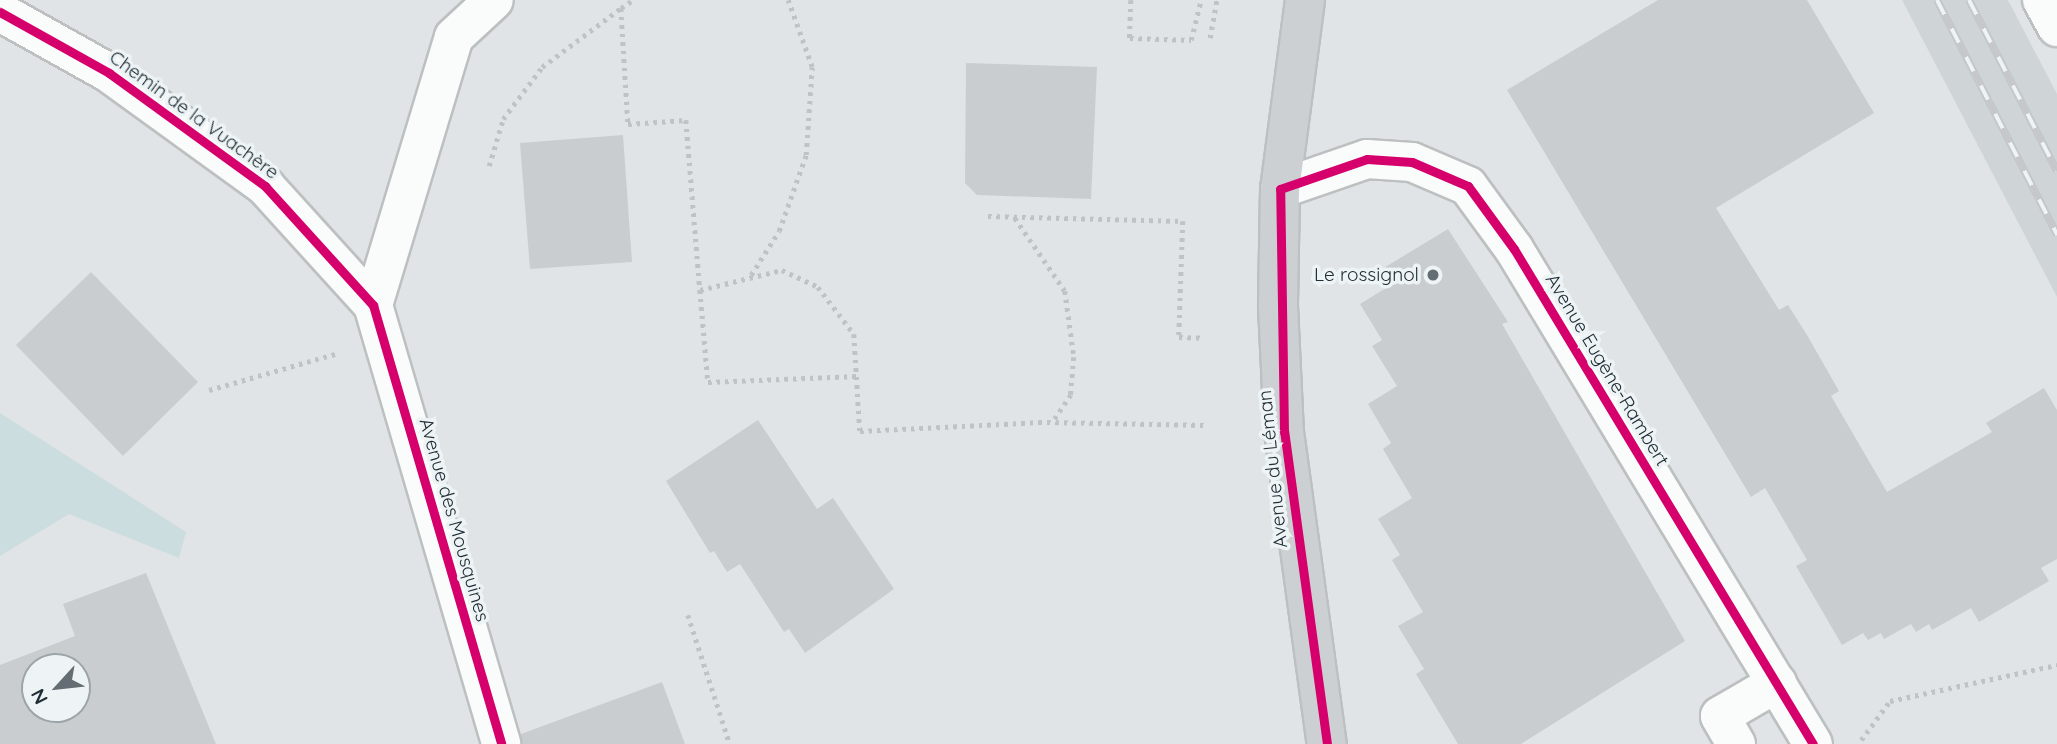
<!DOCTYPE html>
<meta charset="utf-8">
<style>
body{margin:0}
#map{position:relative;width:2057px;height:744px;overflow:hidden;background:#e0e4e6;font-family:Quicksand,sans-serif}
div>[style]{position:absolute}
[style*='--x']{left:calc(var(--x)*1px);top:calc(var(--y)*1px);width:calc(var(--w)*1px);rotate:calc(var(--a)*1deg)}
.built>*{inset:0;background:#cfd5d7}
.green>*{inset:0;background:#cbddde}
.building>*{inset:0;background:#c9cdcf}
.path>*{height:4.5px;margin-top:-2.25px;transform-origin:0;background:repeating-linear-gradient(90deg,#bfc3c6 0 3.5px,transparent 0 8.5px)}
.roads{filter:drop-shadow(2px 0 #bcc0c1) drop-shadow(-2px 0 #bcc0c1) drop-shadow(0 2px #bcc0c1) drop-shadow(0 -2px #bcc0c1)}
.minor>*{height:38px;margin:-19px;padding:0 19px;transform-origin:19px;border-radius:19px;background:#fafbfb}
.major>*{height:38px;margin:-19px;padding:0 19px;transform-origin:19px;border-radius:19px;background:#ccd0d3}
.rail>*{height:8px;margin-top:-4px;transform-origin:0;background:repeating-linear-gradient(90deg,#eef4f5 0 16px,#c5c7c9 0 32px);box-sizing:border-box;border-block:2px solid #c5c7c9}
.cycleway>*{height:9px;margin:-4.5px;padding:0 4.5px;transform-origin:4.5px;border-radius:4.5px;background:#d6006c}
.dots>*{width:19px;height:19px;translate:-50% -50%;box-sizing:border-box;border:4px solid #eef4f5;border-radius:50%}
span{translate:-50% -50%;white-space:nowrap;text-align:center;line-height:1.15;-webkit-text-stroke:7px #eef4f5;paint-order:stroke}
.street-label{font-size:19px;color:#212d36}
.poi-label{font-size:19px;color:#212d36}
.right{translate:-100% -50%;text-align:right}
.north{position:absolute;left:21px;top:653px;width:70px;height:70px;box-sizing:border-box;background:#eef4f5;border:2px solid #9ca4a9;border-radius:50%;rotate:243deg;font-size:19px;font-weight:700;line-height:28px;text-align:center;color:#212d36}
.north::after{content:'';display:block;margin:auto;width:24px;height:32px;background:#646d74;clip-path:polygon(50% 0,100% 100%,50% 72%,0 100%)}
</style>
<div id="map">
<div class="built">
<div style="clip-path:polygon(1902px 0,2008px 0,2057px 94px,2057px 297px)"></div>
</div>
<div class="green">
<div style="clip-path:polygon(0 413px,186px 532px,179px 558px,69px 514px,0 556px)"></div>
</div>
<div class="building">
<div style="clip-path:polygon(1658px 0,1807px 0,1874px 113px,1716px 208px,1779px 310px,1788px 305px,1807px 335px,1839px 391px,1831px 396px,1887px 492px,1992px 432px,1986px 423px,2044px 388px,2057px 410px,2057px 559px,2041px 568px,2049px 581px,1979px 622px,1971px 608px,1932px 630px,1929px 624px,1916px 632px,1911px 624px,1884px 639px,1881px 633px,1868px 640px,1863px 633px,1842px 645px,1796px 566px,1807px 560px,1765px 488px,1751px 497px,1507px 90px)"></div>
<div style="clip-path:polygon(966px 63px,1097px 67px,1091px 199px,977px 195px,965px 183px)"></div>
<div style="clip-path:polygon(623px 135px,632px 262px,530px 269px,520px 143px)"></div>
<div style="clip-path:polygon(1448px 229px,1508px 322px,1502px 324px,1685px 641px,1521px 744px,1458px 744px,1416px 674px,1424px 669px,1398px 626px,1423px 612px,1392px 560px,1400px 555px,1378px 519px,1412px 498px,1383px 449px,1391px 443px,1368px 404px,1397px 386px,1372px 346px,1382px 340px,1360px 304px,1386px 288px,1377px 272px)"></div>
<div style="clip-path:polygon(91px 272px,198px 382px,123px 456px,16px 345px)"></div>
<div style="clip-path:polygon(758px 420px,817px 509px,833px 498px,894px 589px,805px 653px,789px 629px,784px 632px,740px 564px,727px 572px,714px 551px,710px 553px,666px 481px)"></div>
<div style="clip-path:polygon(evenodd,146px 573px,216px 744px,0 744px,0 665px,75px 636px,63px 604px,146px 573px,35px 667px,77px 667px,77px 709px,35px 709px,35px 667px)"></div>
<div style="clip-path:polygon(662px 682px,685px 744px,522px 744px,521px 734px)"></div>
</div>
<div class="path">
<div style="--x:1131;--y:0;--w:38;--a:92"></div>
<div style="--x:1130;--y:38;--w:61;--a:1.9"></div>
<div style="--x:1191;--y:40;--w:41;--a:-76"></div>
<div style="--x:621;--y:8;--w:14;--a:-34"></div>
<div style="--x:1210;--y:38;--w:39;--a:-80"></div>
<div style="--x:489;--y:166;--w:49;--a:-73.4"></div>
<div style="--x:503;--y:119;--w:65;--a:-53.1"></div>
<div style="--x:542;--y:67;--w:99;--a:-36.8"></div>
<div style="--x:621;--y:8;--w:116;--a:86.5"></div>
<div style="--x:628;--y:124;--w:58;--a:-3.9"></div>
<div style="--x:686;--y:120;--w:171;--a:85.3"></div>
<div style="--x:700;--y:290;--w:84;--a:-13.7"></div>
<div style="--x:782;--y:270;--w:40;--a:25"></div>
<div style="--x:818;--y:287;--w:59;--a:52.5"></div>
<div style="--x:854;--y:334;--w:97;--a:86.5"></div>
<div style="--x:860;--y:431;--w:187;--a:-2.8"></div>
<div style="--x:1047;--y:422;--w:159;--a:1.1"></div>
<div style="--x:988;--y:216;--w:195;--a:1.5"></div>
<div style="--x:1183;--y:221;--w:116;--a:92"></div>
<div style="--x:1179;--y:337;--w:25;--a:2"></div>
<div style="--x:1015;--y:218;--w:88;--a:55.6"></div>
<div style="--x:1065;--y:291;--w:67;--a:82.2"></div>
<div style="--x:1074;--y:357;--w:38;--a:95"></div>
<div style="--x:1071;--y:395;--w:32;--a:124"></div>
<div style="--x:751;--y:275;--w:52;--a:-57.5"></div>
<div style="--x:779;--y:231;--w:81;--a:-70.4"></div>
<div style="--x:806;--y:155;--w:88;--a:-86.1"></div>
<div style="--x:812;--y:67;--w:71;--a:-109.7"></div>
<div style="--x:700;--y:290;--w:92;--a:85"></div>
<div style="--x:708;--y:382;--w:150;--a:-2.3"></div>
<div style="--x:209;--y:390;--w:134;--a:-16"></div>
<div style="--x:688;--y:615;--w:136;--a:72"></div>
<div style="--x:1861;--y:740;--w:49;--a:-53.4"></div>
<div style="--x:1890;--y:701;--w:171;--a:-12.2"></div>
</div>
<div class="roads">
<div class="minor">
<div style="--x:2042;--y:0;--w:31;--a:61"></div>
<div style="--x:0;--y:12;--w:125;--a:29.2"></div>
<div style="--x:109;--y:73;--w:193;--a:35.9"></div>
<div style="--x:265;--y:186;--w:161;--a:47.8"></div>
<div style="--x:373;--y:305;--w:457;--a:73.7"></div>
<div style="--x:1280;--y:189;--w:92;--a:-19"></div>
<div style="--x:1367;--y:159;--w:45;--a:3.8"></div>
<div style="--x:1412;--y:162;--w:61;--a:23.2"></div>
<div style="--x:1468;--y:186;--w:78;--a:53.9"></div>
<div style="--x:1514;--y:249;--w:578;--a:58.87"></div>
<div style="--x:373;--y:305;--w:280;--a:-73.2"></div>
<div style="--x:454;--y:37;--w:54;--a:-42.8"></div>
<div style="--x:1736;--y:744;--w:32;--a:-120"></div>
<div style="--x:1720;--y:716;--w:66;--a:-30.1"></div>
</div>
<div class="major">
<div style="--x:1305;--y:0;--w:191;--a:97.5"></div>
<div style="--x:1280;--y:189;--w:117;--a:91"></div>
<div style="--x:1278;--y:306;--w:126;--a:87.3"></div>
<div style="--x:1284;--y:432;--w:315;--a:82.2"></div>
</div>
</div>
<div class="rail">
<div style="--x:1937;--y:0;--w:264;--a:62.9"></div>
<div style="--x:1969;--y:0;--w:192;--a:62.8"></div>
</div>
<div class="cycleway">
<div style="--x:0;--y:12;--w:125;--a:29.2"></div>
<div style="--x:109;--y:73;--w:193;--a:35.9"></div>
<div style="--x:265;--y:186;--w:161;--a:47.8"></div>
<div style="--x:373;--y:305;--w:457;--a:73.7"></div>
<div style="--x:1327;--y:744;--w:315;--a:-97.8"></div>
<div style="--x:1284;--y:432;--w:243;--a:-90.9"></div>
<div style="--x:1280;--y:189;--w:92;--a:-19"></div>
<div style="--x:1367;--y:159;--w:45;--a:3.8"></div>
<div style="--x:1412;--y:162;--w:61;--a:23.2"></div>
<div style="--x:1468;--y:186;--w:78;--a:53.9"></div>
<div style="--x:1514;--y:249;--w:578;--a:58.87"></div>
</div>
<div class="dots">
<div style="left:1433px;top:275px;background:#646d74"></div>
</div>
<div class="street-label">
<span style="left:194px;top:115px;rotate:36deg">Chemin de la Vuachère</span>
<span style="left:1607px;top:370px;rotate:59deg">Avenue Eugène-Rambert</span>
<span style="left:1273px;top:469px;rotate:-96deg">Avenue du Léman</span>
<span style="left:454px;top:520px;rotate:74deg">Avenue des Mousquines</span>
</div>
<div class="poi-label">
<span class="right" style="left:1419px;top:275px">Le rossignol</span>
</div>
<div class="north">N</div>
</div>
